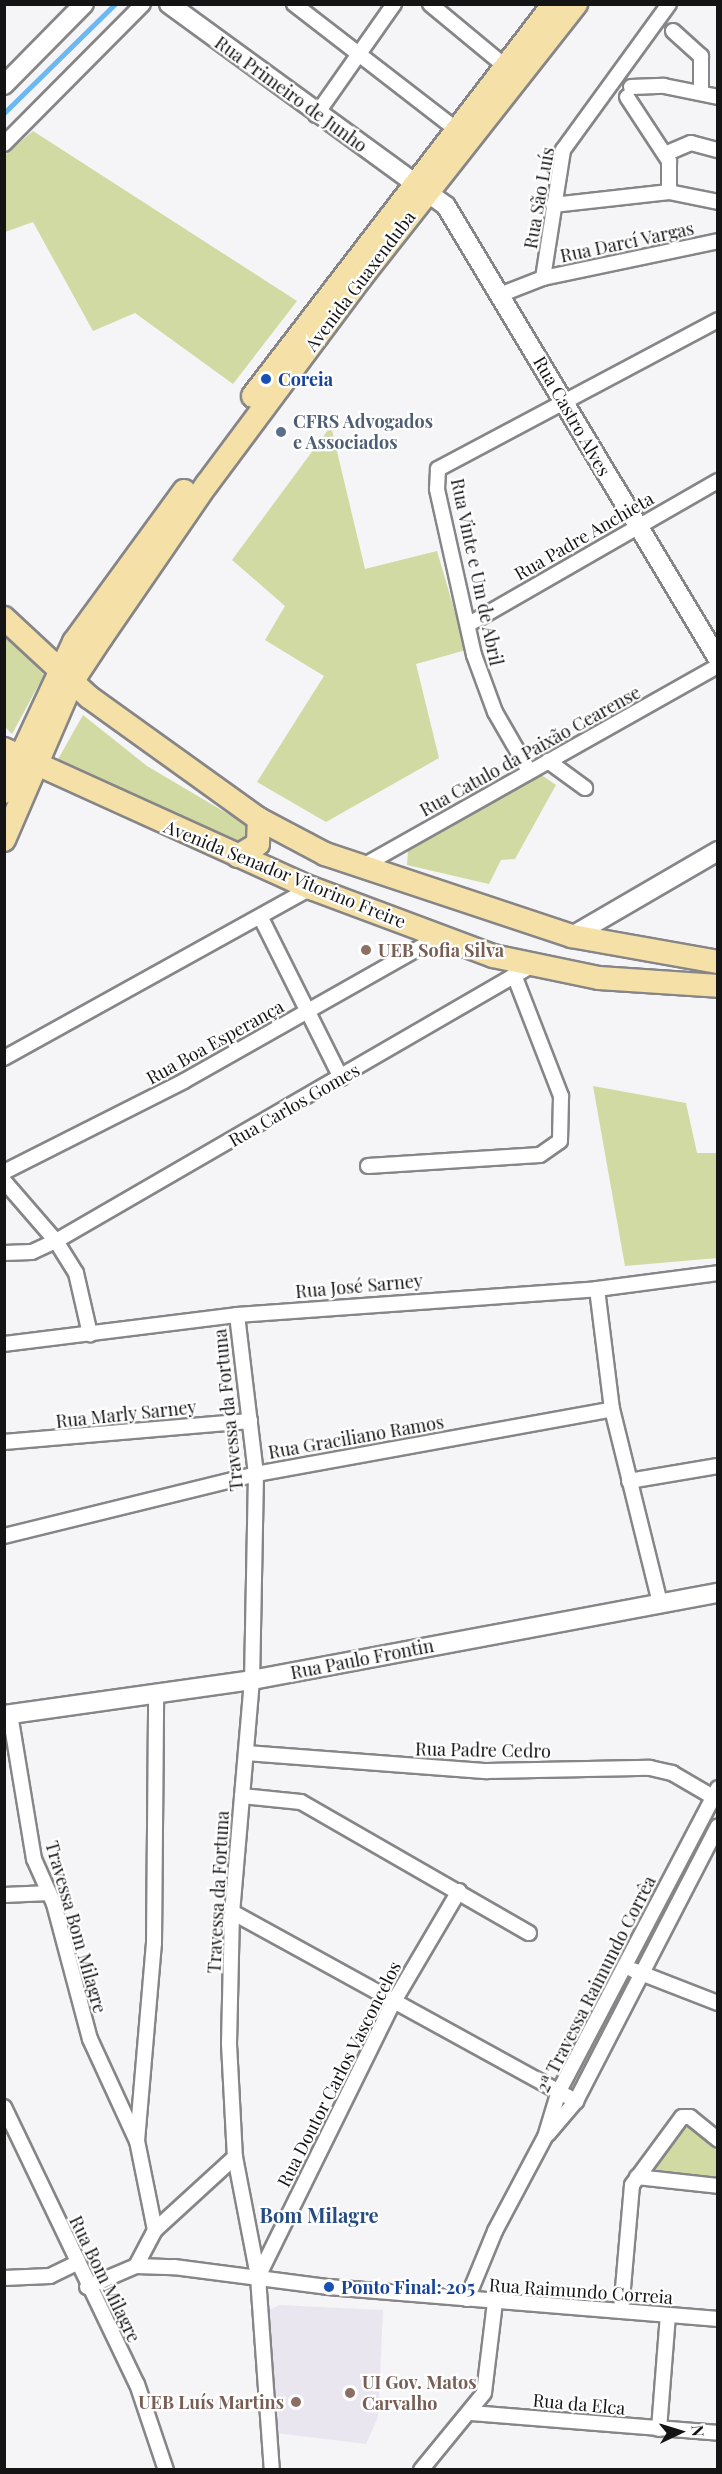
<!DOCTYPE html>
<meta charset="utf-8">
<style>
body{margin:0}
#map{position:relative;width:722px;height:2474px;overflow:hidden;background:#f5f4f7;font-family:"Playfair Display",serif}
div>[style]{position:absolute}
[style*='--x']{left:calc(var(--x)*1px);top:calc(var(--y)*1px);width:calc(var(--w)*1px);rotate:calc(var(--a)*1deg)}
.built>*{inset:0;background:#eae6f0}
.green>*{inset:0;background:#d1daa2}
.stream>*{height:4.5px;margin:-2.25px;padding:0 2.25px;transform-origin:2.25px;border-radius:2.25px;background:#6cb8f2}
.roads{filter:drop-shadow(2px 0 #868587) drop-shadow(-2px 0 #868587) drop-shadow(0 2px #868587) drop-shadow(0 -2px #868587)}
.minor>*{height:14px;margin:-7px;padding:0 7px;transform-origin:7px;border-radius:7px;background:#fff}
.tertiary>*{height:18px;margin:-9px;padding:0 9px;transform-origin:9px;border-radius:9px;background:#fff}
.primary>*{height:22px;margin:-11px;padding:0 11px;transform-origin:11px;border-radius:11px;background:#f5e1a7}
.dots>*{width:16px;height:16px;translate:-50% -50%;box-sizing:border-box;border:3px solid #fff;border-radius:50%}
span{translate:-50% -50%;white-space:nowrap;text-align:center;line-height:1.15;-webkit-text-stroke:4.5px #fff;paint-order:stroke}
.street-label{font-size:18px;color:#141415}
.transit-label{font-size:18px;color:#164399;font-weight:700}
.left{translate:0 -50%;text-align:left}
.service-label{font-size:18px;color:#4e5e75;font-weight:700}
.education-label{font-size:18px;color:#785e54;font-weight:700}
.right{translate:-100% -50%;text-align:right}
.neighbourhood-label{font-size:20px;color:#264d83;font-weight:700}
.frame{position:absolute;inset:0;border:6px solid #141415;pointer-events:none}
.north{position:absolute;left:650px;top:2402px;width:60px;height:60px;-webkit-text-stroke:4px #fff;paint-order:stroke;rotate:86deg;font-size:16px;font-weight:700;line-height:24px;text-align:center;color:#141415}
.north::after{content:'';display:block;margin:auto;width:21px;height:27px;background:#141415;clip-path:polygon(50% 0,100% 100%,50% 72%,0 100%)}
</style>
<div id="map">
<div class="built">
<div style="clip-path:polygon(279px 2305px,383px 2310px,378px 2417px,366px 2444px,276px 2433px,266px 2312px)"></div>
</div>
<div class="green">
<div style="clip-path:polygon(33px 131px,297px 301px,233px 384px,135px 313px,93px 331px,33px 222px,5px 232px,5px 155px)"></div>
<div style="clip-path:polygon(331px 426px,365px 569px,437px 551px,466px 650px,416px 664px,439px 758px,326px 822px,257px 782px,324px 676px,265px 640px,285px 606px,232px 560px)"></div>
<div style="clip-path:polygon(5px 632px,44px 675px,12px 734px,5px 727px)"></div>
<div style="clip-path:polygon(83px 715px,147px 766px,245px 824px,245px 838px,236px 841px,57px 761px)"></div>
<div style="clip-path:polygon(540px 774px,556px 785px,515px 859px,501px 860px,489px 884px,407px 865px,408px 851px)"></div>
<div style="clip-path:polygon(593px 1086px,686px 1103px,697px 1153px,717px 1153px,717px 1258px,625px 1266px)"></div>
<div style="clip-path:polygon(686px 2118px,717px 2144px,717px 2178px,650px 2169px)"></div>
</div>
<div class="stream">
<div style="--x:4;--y:113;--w:156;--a:-44.5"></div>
</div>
<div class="roads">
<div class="minor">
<div style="--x:294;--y:4;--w:205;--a:37.7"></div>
<div style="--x:430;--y:4;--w:99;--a:39.7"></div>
<div style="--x:673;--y:31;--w:38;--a:42"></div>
<div style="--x:701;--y:56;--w:37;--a:90"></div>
<div style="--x:631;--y:87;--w:33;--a:-2"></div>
<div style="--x:664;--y:86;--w:55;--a:11.5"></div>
<div style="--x:627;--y:97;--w:77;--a:56.7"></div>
<div style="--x:669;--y:161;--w:31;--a:90"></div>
<div style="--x:316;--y:115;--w:136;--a:-54.9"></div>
<div style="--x:4;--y:144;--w:197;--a:-45.2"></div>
<div style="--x:665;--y:154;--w:28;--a:-23"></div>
<div style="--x:691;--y:143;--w:28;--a:15"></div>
<div style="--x:553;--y:205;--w:117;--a:-6.4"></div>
<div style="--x:669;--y:192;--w:50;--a:11.5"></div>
<div style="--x:543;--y:278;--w:179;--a:-11.9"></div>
<div style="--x:502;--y:294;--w:44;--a:-21.3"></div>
<div style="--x:543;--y:278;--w:130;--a:-81.1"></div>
<div style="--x:563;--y:150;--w:180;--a:-54"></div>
<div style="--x:469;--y:624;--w:287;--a:-29.9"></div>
<div style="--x:548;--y:761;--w:46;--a:36.1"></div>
<div style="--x:529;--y:771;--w:68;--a:-120"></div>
<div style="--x:495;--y:712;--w:61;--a:-110.2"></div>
<div style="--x:474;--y:655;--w:170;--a:-102.6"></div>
<div style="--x:437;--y:489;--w:20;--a:-87"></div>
<div style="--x:438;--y:469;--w:317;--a:-28"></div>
<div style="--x:361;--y:867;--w:410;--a:-29.4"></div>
<div style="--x:261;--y:918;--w:179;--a:63.4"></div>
<div style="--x:4;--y:1058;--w:351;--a:-29"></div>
<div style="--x:368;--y:1166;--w:172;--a:-3.7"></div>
<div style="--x:540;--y:1155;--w:24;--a:-35"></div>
<div style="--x:560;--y:1141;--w:45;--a:-88.7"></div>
<div style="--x:561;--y:1096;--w:130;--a:-111.2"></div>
<div style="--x:4;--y:1172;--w:202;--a:-26.8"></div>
<div style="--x:184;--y:1081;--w:293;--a:-29.5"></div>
<div style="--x:4;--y:1181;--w:79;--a:49.1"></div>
<div style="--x:56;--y:1241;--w:38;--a:58"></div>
<div style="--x:76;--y:1273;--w:63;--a:77.1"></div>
<div style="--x:4;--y:1253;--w:28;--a:-2"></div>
<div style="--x:32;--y:1252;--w:26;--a:-25"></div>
<div style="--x:56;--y:1241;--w:549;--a:-30.07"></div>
<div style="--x:597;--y:1289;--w:121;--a:82.9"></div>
<div style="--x:612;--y:1409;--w:200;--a:76.1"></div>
<div style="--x:237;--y:1315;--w:160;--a:83.2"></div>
<div style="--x:256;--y:1474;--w:206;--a:91.1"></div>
<div style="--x:252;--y:1680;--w:233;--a:94.9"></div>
<div style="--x:232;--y:1912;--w:132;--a:91.3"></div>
<div style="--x:229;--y:2044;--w:113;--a:87"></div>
<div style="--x:235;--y:2157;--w:122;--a:79.1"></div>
<div style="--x:258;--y:2277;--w:194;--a:85.9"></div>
<div style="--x:4;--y:1344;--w:235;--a:-7.1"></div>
<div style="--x:237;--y:1315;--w:361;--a:-4.1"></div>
<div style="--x:597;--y:1289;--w:122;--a:-7.5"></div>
<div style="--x:4;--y:1442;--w:247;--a:-4.9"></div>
<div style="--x:629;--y:1481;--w:90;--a:-9.6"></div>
<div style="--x:4;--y:1536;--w:260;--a:-13.8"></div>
<div style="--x:256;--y:1474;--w:362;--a:-10.3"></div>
<div style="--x:10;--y:1714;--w:147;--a:80.6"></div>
<div style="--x:34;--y:1859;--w:49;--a:66"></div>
<div style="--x:54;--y:1904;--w:140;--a:75.1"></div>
<div style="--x:90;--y:2039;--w:112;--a:65.3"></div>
<div style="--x:246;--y:1753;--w:242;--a:4.3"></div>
<div style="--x:487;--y:1771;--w:163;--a:-1.1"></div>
<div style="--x:650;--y:1768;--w:23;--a:13"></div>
<div style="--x:672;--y:1773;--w:48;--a:30.3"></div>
<div style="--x:242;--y:1796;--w:59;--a:5.8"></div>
<div style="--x:301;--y:1802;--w:263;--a:29.9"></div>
<div style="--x:4;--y:1895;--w:45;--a:-2.5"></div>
<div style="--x:232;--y:1912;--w:393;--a:28.8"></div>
<div style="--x:633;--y:1970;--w:91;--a:21.2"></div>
<div style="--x:4;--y:2107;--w:307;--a:64.4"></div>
<div style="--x:137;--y:2384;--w:91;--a:71.4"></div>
<div style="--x:548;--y:2134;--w:43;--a:-49.7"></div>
<div style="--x:576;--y:2101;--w:309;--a:-62.7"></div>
<div style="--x:637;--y:2177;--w:81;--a:6.3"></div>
<div style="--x:155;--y:2230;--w:91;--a:-101.4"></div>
<div style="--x:137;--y:2141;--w:199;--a:-85.1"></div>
<div style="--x:154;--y:1943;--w:249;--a:-89.5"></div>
<div style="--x:136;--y:2266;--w:41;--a:-62.2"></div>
<div style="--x:155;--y:2230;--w:108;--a:-42.4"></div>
<div style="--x:258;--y:2277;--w:305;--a:-63.8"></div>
<div style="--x:393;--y:2003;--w:130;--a:-59.5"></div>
<div style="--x:4;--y:2278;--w:46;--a:-2.5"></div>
<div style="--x:50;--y:2276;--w:28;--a:-26"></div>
<div style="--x:87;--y:2287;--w:53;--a:-23.2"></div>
<div style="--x:136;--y:2266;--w:38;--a:2"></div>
<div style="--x:174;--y:2267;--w:156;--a:7.4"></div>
<div style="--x:329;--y:2287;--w:390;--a:4.7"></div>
<div style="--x:467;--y:2299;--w:74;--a:-67.6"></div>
<div style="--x:495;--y:2231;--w:106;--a:-62"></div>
<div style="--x:545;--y:2137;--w:48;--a:-73.1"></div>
<div style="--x:559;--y:2091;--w:342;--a:-62.3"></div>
<div style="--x:621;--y:2311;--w:126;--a:-85"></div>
<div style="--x:632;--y:2185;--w:84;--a:-53.7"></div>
<div style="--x:682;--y:2117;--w:8;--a:0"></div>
<div style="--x:690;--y:2117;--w:36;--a:39"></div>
<div style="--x:472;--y:2413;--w:247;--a:4.6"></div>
<div style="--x:659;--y:2429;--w:114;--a:-85.5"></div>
<div style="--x:421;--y:2470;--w:99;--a:-50.7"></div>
<div style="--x:484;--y:2393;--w:92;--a:-83.1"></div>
</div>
<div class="tertiary">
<div style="--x:169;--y:4;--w:343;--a:36.1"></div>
<div style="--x:446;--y:206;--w:528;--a:59.02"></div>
<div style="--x:4;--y:85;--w:114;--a:-45.4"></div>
<div style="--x:572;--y:936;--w:169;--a:-30.2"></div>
<div style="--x:4;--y:1715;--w:250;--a:-8"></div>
<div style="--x:252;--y:1680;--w:474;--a:-10.6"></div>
</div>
<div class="primary">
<div style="--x:253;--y:396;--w:494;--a:-52.5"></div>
<div style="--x:4;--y:618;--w:116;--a:42.9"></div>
<div style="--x:89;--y:697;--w:209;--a:35.7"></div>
<div style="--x:259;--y:819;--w:75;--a:27.9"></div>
<div style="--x:325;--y:854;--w:260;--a:18.4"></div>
<div style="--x:572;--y:936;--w:148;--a:10.1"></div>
<div style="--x:4;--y:749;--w:337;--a:24.4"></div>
<div style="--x:311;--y:888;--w:194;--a:20.5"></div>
<div style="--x:493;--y:956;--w:108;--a:11.7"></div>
<div style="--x:599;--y:978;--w:119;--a:3.8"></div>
<div style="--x:4;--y:792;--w:166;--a:-65"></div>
<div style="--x:74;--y:642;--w:187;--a:-53.9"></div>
<div style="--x:4;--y:840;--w:172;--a:-66.7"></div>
<div style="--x:72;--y:682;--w:53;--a:-56.6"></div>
<div style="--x:101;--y:638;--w:187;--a:-55.5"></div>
<div style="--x:207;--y:484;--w:259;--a:-53.3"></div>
<div style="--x:362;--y:276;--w:346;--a:-51.8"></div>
<div style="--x:238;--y:856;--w:23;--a:-31"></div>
<div style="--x:258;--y:844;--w:25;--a:-88"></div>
</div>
</div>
<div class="dots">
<div style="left:266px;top:379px;background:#1a4fb4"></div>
<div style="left:281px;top:432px;background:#5c6f8a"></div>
<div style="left:366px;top:950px;background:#8d6e63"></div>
<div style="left:329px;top:2287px;background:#1a4fb4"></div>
<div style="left:350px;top:2393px;background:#8d6e63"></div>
<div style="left:296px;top:2402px;background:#8d6e63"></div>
</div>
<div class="street-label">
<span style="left:291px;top:94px;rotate:36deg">Rua Primeiro de Junho</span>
<span style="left:539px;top:198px;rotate:-80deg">Rua São Luís</span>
<span style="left:627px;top:242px;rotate:-12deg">Rua Darcí Vargas</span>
<span style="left:360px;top:281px;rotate:-53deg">Avenida Guaxenduba</span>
<span style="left:572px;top:416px;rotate:60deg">Rua Castro Alves</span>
<span style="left:584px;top:536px;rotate:-30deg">Rua Padre Anchieta</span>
<span style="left:477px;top:572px;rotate:78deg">Rua Vinte e Um de Abril</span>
<span style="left:530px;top:751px;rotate:-29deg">Rua Catulo da Paixão Cearense</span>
<span style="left:285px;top:874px;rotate:22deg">Avenida Senador Vitorino Freire</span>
<span style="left:215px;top:1042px;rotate:-29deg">Rua Boa Esperança</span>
<span style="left:294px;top:1105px;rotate:-30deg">Rua Carlos Gomes</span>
<span style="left:359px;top:1286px;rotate:-5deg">Rua José Sarney</span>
<span style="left:228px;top:1410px;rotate:-96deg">Travessa da Fortuna</span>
<span style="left:126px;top:1414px;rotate:-6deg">Rua Marly Sarney</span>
<span style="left:356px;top:1437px;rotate:-10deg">Rua Graciliano Ramos</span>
<span style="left:362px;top:1659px;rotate:-11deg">Rua Paulo Frontin</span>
<span style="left:483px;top:1750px;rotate:1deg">Rua Padre Cedro</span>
<span style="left:218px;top:1892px;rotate:-87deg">Travessa da Fortuna</span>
<span style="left:76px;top:1927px;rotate:74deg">Travessa Bom Milagre</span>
<span style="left:596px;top:1984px;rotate:-63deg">2ª Travessa Raimundo Corrêa</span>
<span style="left:339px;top:2074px;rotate:-63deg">Rua Doutor Carlos Vasconcelos</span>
<span style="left:105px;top:2279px;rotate:64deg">Rua Bom Milagre</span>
<span style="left:581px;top:2291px;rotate:4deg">Rua Raimundo Correia</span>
<span style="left:579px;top:2404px;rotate:5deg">Rua da Elca</span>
</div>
<div class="transit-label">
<span class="left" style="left:278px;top:379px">Coreia</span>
<span class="left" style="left:341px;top:2287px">Ponto Final: 205</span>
</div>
<div class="service-label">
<span class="left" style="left:293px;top:432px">CFRS Advogados<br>e Associados</span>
</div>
<div class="education-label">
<span class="left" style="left:378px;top:950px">UEB Sofia Silva</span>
<span class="left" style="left:362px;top:2393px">UI Gov. Matos<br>Carvalho</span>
<span class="right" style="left:284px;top:2402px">UEB Luís Martins</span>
</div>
<div class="neighbourhood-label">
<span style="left:319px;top:2214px">Bom Milagre</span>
</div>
<div class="frame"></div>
<div class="north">N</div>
</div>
